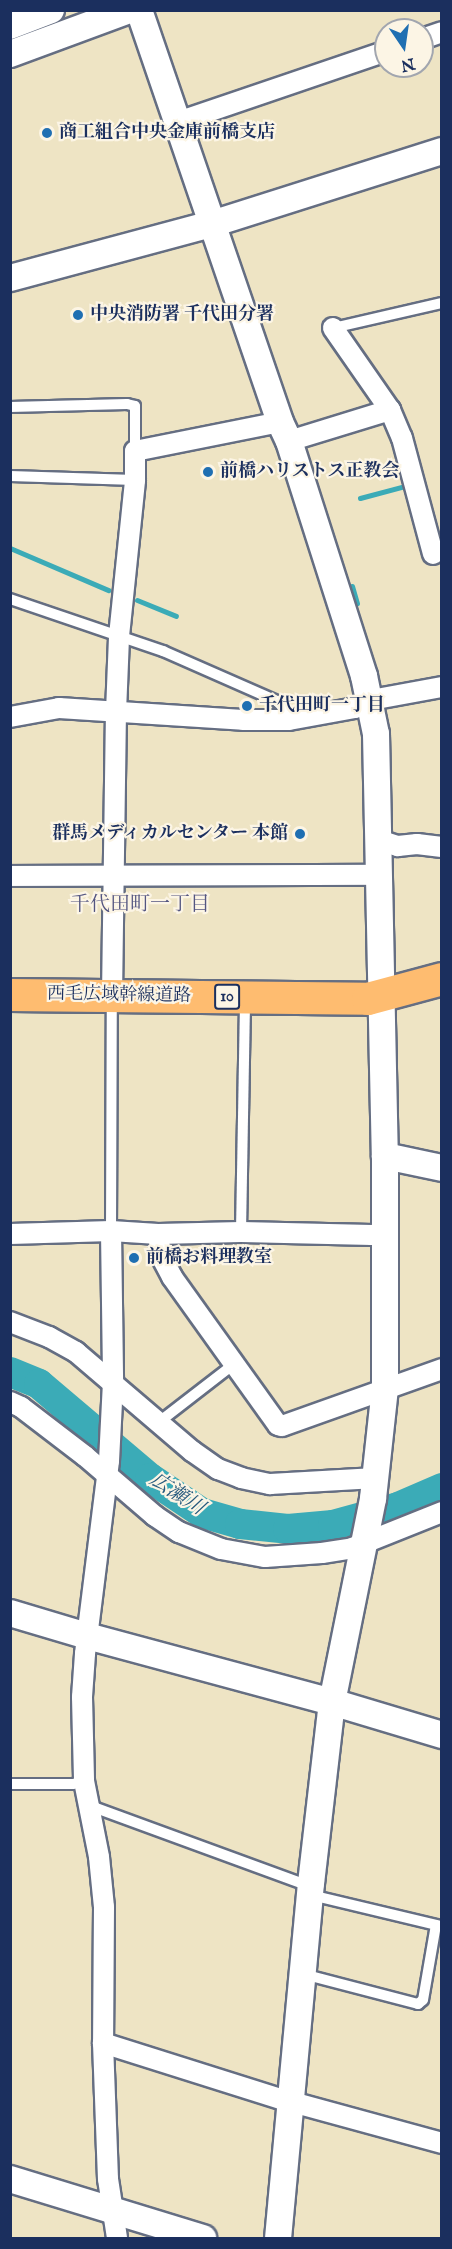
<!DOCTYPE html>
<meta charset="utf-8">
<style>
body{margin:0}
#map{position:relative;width:452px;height:2249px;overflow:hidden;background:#eee4c4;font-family:"IM FELL English","Noto Serif JP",serif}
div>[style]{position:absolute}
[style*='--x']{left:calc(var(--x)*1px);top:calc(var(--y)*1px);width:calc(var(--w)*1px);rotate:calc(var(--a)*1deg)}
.stream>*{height:5px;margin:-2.5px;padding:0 2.5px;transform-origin:2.5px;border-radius:2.5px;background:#3babb7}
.river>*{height:30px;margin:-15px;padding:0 15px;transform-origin:15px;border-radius:15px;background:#3babb7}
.roads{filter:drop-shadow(2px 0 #656e82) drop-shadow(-2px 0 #656e82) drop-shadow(0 2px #656e82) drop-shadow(0 -2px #656e82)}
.service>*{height:10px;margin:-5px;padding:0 5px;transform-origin:5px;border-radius:5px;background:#fff}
.minor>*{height:20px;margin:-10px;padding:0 10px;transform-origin:10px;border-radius:10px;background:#fff}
.tertiary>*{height:26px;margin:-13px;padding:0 13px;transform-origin:13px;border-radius:13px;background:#fff}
.primary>*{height:32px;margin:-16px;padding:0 16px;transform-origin:16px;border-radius:16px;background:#febc70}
.dots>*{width:16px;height:16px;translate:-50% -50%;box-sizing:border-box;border:3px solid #fcf5e5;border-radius:50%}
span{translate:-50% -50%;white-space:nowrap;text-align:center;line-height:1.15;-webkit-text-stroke:4.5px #fcf5e5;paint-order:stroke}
.shield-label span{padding:2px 4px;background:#fcf5e5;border:2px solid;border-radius:4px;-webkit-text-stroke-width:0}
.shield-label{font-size:16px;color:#1b2f5e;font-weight:700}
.poi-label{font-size:18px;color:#1b2f5e;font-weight:700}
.left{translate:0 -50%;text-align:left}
.right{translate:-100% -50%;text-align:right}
.street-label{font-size:18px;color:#1b2f5e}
.neighbourhood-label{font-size:20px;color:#535581}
.water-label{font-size:20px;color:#265a7d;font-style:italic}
.frame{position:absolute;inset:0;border:12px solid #1b2f5e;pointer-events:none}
.north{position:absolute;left:374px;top:18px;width:60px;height:60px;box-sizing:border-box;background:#fcf5e5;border:2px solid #a2a6af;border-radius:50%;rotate:167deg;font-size:16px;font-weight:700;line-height:24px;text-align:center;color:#1b2f5e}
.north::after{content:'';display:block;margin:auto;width:21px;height:27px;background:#1f6fb2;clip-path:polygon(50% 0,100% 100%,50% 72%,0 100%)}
</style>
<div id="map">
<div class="stream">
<div style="--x:360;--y:498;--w:51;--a:-14.9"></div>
<div style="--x:10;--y:548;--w:107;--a:23.2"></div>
<div style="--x:352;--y:586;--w:18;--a:74"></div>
<div style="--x:137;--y:600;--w:42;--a:22.3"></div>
</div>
<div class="river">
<div style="--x:10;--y:1372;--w:31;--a:22"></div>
<div style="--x:39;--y:1384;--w:145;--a:40.3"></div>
<div style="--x:150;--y:1478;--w:63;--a:33.9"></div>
<div style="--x:202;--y:1513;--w:40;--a:16"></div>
<div style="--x:240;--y:1524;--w:48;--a:5.9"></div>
<div style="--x:288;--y:1529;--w:45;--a:-5.1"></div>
<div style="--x:333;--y:1525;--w:67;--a:-15.5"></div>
<div style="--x:398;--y:1507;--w:48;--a:-23.4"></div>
</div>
<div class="roads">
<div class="service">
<div style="--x:333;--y:328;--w:112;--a:-12.9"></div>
<div style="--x:10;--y:407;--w:117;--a:-1.5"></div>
<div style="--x:127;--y:404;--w:8;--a:14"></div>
<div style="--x:135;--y:406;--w:45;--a:90"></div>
<div style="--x:10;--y:476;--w:125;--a:1.8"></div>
<div style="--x:10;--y:599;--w:162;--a:18.8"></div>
<div style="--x:163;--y:651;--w:124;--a:23.7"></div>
<div style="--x:277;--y:701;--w:16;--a:47"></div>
<div style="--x:288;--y:713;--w:7;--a:82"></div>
<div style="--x:111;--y:1231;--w:232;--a:-89.8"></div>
<div style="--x:241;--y:1232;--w:231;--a:-89"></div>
<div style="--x:159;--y:1422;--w:95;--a:-37.7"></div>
<div style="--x:10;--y:1784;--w:63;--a:0"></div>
<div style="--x:73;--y:1784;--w:11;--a:-15"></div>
<div style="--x:89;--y:1808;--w:7;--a:0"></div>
<div style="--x:96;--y:1808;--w:224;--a:20.1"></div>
<div style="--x:306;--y:1885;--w:5;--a:-22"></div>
<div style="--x:311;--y:1895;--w:134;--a:13.4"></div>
<div style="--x:303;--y:1974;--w:119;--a:14.6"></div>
<div style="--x:418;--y:2004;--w:6;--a:-39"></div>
<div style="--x:423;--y:2000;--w:76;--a:-80.2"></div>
</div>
<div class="minor">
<div style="--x:422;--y:39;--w:21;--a:-19"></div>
<div style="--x:178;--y:122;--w:220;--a:-18.8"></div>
<div style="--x:333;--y:328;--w:100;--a:55.2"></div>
<div style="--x:390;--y:410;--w:30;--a:67"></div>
<div style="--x:402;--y:438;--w:120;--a:75"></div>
<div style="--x:289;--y:441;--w:106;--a:-17.1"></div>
<div style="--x:10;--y:717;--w:50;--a:-10.4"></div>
<div style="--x:59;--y:708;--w:184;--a:3.7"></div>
<div style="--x:243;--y:720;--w:46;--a:0"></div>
<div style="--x:289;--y:720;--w:67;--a:-10.3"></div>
<div style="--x:355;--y:708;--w:18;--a:-27"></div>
<div style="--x:371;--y:700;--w:72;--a:-10.4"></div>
<div style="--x:379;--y:840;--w:20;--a:18"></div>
<div style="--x:398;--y:846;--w:19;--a:-6"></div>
<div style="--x:417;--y:844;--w:25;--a:7"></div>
<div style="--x:10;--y:876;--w:370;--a:-0.2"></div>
<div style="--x:112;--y:996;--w:284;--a:-89.2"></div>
<div style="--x:116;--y:712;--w:76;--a:-87.7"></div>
<div style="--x:119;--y:636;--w:157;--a:-84.1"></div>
<div style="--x:135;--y:480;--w:29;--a:-90"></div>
<div style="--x:135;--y:451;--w:148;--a:-11.3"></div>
<div style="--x:111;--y:1231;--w:151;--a:89.2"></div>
<div style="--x:113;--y:1382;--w:79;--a:92.9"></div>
<div style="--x:109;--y:1461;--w:194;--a:97.1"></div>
<div style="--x:85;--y:1654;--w:43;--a:94"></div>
<div style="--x:82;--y:1697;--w:84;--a:88.6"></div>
<div style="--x:84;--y:1781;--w:77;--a:78.8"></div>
<div style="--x:99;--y:1857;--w:50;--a:84.3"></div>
<div style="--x:104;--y:1907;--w:136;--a:90.4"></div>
<div style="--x:103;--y:2043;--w:136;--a:87.9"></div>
<div style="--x:108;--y:2179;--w:60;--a:81.3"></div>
<div style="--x:10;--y:1234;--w:101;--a:-1.7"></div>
<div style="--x:111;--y:1231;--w:47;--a:3.7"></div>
<div style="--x:158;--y:1234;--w:83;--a:-1.4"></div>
<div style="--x:241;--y:1232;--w:131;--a:1.3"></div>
<div style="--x:372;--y:1235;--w:14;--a:-12"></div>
<div style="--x:158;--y:1234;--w:22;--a:82"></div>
<div style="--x:161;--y:1256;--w:24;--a:62"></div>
<div style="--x:172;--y:1277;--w:182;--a:54.4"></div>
<div style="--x:278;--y:1425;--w:4;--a:14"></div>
<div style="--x:282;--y:1426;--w:170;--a:-19.6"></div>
<div style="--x:10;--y:1322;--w:42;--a:21"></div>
<div style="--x:49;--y:1337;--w:31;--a:29"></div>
<div style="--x:76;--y:1352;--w:153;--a:40.5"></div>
<div style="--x:192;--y:1451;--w:32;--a:35"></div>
<div style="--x:218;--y:1469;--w:25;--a:21"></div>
<div style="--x:241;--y:1478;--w:30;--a:12"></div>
<div style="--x:270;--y:1484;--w:106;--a:-3.2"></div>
<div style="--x:10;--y:1402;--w:12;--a:24"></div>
<div style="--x:21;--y:1407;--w:81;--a:37.4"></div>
<div style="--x:85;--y:1456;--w:92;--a:40.6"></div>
<div style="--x:155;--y:1516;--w:29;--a:34"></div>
<div style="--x:179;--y:1532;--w:45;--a:22"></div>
<div style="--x:221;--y:1549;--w:45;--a:10.3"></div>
<div style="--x:265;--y:1557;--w:57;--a:-4"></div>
<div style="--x:322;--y:1553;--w:30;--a:-9"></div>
<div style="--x:352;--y:1548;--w:97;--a:-21.8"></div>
<div style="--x:103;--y:2043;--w:187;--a:17.5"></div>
<div style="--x:281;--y:2099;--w:167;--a:15.3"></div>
</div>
<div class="tertiary">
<div style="--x:139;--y:10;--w:435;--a:71.1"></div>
<div style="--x:280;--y:422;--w:21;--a:65"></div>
<div style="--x:289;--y:441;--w:247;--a:72.3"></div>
<div style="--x:364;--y:676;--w:59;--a:78.3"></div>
<div style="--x:376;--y:734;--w:422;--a:88.8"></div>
<div style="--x:385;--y:1156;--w:232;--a:90"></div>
<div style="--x:385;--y:1388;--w:112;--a:96.2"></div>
<div style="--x:373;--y:1499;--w:207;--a:101.4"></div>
<div style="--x:332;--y:1702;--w:182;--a:96.6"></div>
<div style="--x:311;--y:1883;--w:357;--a:95.3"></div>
<div style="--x:10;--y:26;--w:44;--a:-21.3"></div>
<div style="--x:10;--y:54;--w:127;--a:-20.3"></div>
<div style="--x:10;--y:278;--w:209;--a:-15"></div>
<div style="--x:212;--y:224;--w:241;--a:-17.6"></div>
<div style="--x:385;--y:1156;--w:58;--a:11.9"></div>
<div style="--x:10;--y:1613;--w:80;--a:16.6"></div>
<div style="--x:87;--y:1636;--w:254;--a:15.1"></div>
<div style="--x:332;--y:1702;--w:115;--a:16.7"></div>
<div style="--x:10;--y:2179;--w:202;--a:17"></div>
</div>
<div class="primary">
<div style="--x:10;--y:995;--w:358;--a:0.6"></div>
<div style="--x:368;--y:999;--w:77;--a:-15.1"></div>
</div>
</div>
<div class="dots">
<div style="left:47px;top:133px;background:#1f6fb2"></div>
<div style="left:78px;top:315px;background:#1f6fb2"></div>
<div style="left:208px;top:472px;background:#1f6fb2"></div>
<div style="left:247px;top:706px;background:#1f6fb2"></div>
<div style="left:300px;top:834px;background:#1f6fb2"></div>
<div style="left:134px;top:1258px;background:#1f6fb2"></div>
</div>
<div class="shield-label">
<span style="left:227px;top:997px">10</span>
</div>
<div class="poi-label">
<span class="left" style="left:59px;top:133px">商工組合中央金庫前橋支店</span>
<span class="left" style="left:90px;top:315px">中央消防署 千代田分署</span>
<span class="left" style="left:220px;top:472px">前橋ハリストス正教会</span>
<span class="left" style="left:259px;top:706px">千代田町一丁目</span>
<span class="right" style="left:288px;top:834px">群馬メディカルセンター 本館</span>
<span class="left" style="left:146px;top:1258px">前橋お料理教室</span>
</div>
<div class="street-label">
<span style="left:119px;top:996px;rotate:1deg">西毛広域幹線道路</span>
</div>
<div class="neighbourhood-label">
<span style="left:140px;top:904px">千代田町一丁目</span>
</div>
<div class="water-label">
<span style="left:177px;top:1494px;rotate:33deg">広瀬川</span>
</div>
<div class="frame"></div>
<div class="north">N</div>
</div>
